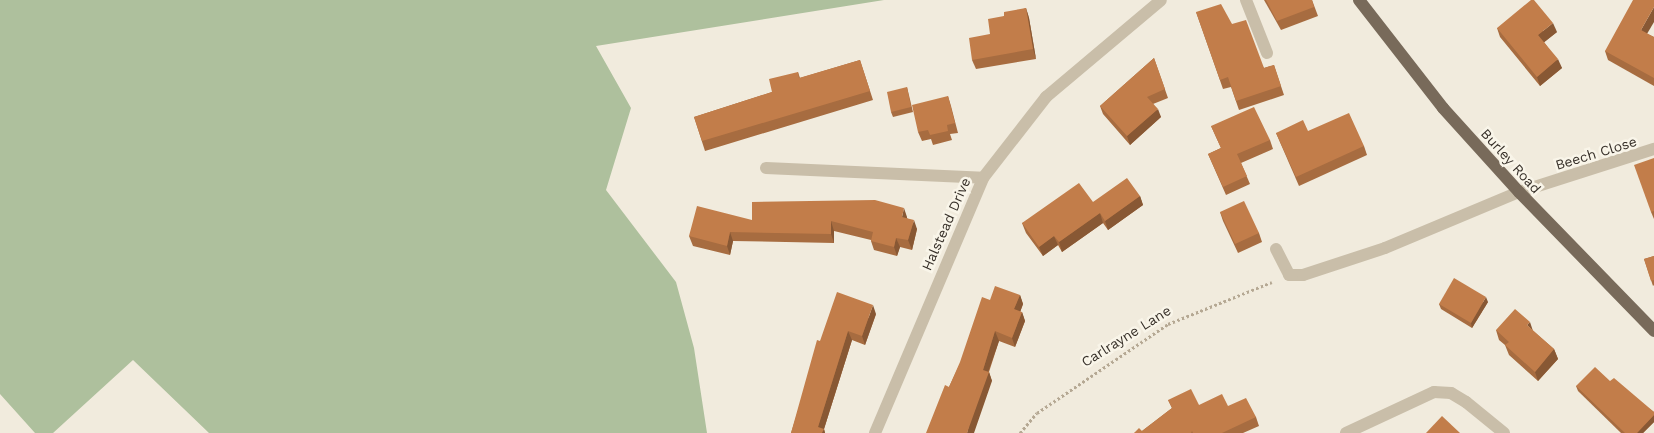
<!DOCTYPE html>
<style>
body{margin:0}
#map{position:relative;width:1654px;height:433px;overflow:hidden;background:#f1ebdd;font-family:"Work Sans",sans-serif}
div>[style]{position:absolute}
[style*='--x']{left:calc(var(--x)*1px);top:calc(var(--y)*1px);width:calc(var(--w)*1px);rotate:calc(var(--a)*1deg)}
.green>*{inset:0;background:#aec09d}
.path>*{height:3px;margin-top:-1.5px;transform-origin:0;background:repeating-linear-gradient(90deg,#b5a893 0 2.5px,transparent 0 5px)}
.minor>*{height:12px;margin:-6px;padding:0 6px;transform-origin:6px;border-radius:6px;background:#c9bea9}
.major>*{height:12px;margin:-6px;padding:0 6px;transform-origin:6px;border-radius:6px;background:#786a5a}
.wall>*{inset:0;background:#a76c40}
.shaded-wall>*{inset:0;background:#885834}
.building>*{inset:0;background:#c27d4a}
span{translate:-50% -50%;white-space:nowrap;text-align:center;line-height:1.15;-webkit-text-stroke:5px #f9f5e9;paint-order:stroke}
.street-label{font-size:14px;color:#373029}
</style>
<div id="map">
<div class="green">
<div style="clip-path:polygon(0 0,884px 0,596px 46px,631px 108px,606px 190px,676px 282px,694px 348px,707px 433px,209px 433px,133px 360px,53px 433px,35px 433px,0 394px)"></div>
</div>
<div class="path">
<div style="--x:1020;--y:433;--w:26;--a:-50"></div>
<div style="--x:1037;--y:413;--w:158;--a:-34.2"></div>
<div style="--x:1168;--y:324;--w:112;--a:-22"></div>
</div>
<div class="minor">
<div style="--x:1246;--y:0;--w:57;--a:68.4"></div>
<div style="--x:766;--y:168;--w:217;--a:2.6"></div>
<div style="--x:1276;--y:249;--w:29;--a:63"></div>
<div style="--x:1289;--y:275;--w:14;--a:0"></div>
<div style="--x:1303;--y:275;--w:86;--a:-18.2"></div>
<div style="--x:1385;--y:248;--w:145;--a:-22.7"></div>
<div style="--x:1519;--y:192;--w:142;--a:-17.7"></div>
<div style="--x:875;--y:433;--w:277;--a:-67"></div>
<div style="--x:983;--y:178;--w:103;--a:-52.1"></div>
<div style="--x:1046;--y:97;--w:150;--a:-40.1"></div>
<div style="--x:1346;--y:433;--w:97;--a:-25"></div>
<div style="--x:1434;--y:392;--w:17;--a:3"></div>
<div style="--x:1451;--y:393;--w:17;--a:31"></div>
<div style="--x:1466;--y:402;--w:49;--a:39.2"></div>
</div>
<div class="major">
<div style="--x:1359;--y:0;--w:137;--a:52.1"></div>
<div style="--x:1443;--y:108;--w:113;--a:47.9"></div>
<div style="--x:1519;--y:192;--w:194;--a:45.8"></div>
</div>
<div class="wall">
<div style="clip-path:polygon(1264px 0,1312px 0,1318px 16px,1281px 30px)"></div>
<div style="clip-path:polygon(1026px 8px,1029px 18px,1036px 59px,976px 69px,972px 60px,1004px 16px)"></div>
<div style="clip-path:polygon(1196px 12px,1232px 24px,1264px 68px,1274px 65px,1284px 95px,1239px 110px,1231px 87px,1223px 89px)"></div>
<div style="clip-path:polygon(1497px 28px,1557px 32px,1544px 42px,1562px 68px,1540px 86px,1500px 37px)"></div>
<div style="clip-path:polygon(1647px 34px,1654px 37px,1654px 86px,1608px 60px,1605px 51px)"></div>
<div style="clip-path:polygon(1154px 58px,1168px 98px,1153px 104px,1161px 117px,1130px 145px,1103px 114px,1100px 106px)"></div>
<div style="clip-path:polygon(860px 60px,873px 100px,705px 151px,694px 117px,772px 92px,798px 72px,800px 78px)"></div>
<div style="clip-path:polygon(907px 87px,913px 112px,893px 117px,891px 112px)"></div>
<div style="clip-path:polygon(948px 96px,951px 106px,958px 133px,950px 134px,952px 140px,933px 145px,931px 139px,922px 141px,918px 132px)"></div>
<div style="clip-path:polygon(1211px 126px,1270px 140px,1273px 149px,1241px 163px,1250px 184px,1226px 195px,1208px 154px,1221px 148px)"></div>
<div style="clip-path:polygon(1308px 131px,1364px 146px,1367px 155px,1299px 186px,1276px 133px)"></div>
<div style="clip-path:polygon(1654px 158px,1654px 219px,1651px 212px)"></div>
<div style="clip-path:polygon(1140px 196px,1143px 205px,1108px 230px,1103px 223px,1062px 252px,1058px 245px,1043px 256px,1026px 233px,1022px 223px,1093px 202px)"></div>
<div style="clip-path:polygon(1220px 212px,1259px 233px,1262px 242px,1238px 253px,1223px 221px)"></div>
<div style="clip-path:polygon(907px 217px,907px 218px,917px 229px,912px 250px,900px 247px,897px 256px,874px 250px,871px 241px,871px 240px,834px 231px,834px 243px,733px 241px,730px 255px,693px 246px,689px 236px,752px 220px)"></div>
<div style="clip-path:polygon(1654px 256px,1654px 285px,1653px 286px,1644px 259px)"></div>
<div style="clip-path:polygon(1020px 295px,1023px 304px,1020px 312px,1022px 312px,1025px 321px,1015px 347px,999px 341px,989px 372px,992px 381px,949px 387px,990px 300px)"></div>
<div style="clip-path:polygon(1488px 302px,1472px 328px,1441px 309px,1439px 304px)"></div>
<div style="clip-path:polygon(876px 314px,865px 345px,852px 340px,824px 429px,825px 433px,791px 433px,820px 341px)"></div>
<div style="clip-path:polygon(1496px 330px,1532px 330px,1554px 349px,1558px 359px,1538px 381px,1509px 355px,1505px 345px,1499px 340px)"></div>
<div style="clip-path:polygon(1610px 381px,1654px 412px,1654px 422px,1643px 433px,1621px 433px,1578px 391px,1576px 386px)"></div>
<div style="clip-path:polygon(1168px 400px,1199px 405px,1228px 406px,1256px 417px,1259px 426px,1243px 433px,1134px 433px,1142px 431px,1172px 408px)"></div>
</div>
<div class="shaded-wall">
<div style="clip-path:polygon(1654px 7px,1654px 22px,1644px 39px,1641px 30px)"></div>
<div style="clip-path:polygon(1026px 8px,1029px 18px,1036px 59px,1033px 49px)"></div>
<div style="clip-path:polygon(1553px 23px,1557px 32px,1542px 44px,1538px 35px)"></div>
<div style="clip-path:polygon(1558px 59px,1562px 68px,1540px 86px,1537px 77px)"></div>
<div style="clip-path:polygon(1158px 109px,1161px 117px,1130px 145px,1127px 136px)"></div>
<div style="clip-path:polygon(1140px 196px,1143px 205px,1108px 230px,1105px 221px)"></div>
<div style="clip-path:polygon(904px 208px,907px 217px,905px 226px,902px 217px)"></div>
<div style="clip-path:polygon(1100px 213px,1103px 223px,1062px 252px,1059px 242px)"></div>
<div style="clip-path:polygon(914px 220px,917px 229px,912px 250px,908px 240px)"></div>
<div style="clip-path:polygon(831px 221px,834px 231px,834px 243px,831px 234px)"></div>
<div style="clip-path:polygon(730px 232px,733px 241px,730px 255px,727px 246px)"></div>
<div style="clip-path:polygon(1054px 236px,1058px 245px,1043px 256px,1039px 247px)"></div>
<div style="clip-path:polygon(896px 238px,900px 247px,897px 256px,894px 247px)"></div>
<div style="clip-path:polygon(1020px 295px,1023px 304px,1018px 318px,1014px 309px)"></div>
<div style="clip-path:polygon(1486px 297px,1488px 302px,1472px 328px,1471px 323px)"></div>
<div style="clip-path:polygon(873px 305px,876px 314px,865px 345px,862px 336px)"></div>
<div style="clip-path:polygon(1022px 312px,1025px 321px,1015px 347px,1012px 338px)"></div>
<div style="clip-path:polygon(1530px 322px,1533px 331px,1527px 325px)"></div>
<div style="clip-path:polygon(848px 331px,852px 340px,824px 429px,825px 433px,821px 433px,818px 427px)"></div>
<div style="clip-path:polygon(995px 331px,999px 341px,986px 378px,989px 372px,992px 381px,974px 433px,967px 433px,983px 370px)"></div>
<div style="clip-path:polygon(1554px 349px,1558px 359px,1538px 381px,1535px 372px)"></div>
<div style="clip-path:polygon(1654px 415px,1654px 422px,1643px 433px,1637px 433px)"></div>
</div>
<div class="building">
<div style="clip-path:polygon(1266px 0,1312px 0,1314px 7px,1277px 21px)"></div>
<div style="clip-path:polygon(1531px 0,1534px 0,1553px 23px,1538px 35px,1558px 59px,1537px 77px,1497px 28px)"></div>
<div style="clip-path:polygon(1633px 0,1654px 0,1654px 7px,1641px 30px,1654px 37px,1654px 78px,1605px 51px)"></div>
<div style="clip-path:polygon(1221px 4px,1232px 24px,1246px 20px,1264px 68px,1274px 65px,1281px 86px,1236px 101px,1228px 77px,1220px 80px,1196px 12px)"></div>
<div style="clip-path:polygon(1026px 8px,1033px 49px,972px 60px,969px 38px,990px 34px,988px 19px,1004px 16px,1004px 12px)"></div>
<div style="clip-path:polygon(1154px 58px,1165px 89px,1147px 97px,1158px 109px,1127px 136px,1100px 106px)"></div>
<div style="clip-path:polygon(860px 60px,870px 91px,702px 141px,694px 117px,772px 92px,769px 79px,798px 72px,799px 78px)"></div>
<div style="clip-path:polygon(907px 87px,911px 107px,891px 112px,887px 92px)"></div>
<div style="clip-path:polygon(948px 96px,955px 123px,947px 125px,948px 131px,930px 135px,928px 130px,918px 132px,912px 105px)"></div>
<div style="clip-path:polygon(1254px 107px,1270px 140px,1237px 154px,1247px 176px,1223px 187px,1208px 154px,1221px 148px,1211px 126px)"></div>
<div style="clip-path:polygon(1349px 113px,1364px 146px,1296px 177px,1276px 133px,1303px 120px,1308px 131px)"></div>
<div style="clip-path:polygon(1654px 158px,1654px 211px,1651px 212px,1634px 165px)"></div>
<div style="clip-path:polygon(1127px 178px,1140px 196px,1105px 221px,1100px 213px,1059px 242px,1054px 236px,1039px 247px,1022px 223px,1079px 183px,1093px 202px)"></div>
<div style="clip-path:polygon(875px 200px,904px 208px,902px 217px,914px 220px,908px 240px,896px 238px,894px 247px,871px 241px,873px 232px,831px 221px,831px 234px,730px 232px,727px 246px,689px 236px,697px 206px,752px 220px,752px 202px)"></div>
<div style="clip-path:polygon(1244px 201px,1259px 233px,1235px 244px,1220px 212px)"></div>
<div style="clip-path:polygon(1654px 256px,1654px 280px,1651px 281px,1644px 259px)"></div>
<div style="clip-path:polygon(1454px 278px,1486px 297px,1471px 323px,1439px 304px)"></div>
<div style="clip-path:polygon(995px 286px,1020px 295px,1014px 309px,1022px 312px,1012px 338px,995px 331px,983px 370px,989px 372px,967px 433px,926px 433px,945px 385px,949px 387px,960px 362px,982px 297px,990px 300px)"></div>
<div style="clip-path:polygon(837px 292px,873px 305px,862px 336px,848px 331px,818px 427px,824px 429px,822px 433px,791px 433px,817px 340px,820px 341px)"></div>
<div style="clip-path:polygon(1515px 309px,1530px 322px,1527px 325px,1554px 349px,1535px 372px,1505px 345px,1509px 342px,1496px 330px)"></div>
<div style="clip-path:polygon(1595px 367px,1610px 381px,1614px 378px,1654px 412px,1654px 415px,1637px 433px,1625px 433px,1576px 386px)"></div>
<div style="clip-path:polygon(1191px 389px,1199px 405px,1222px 394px,1228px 406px,1246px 398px,1256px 417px,1222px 433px,1193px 433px,1192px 431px,1191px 433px,1134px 433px,1139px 428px,1142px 431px,1172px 408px,1168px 400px)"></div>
<div style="clip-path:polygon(1442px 416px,1460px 433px,1426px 433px)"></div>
</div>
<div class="street-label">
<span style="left:1596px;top:153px;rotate:-17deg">Beech Close</span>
<span style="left:1511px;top:161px;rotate:48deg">Burley Road</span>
<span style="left:946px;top:224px;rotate:-66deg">Halstead Drive</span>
<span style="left:1126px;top:336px;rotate:-32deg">Carlrayne Lane</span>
</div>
</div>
